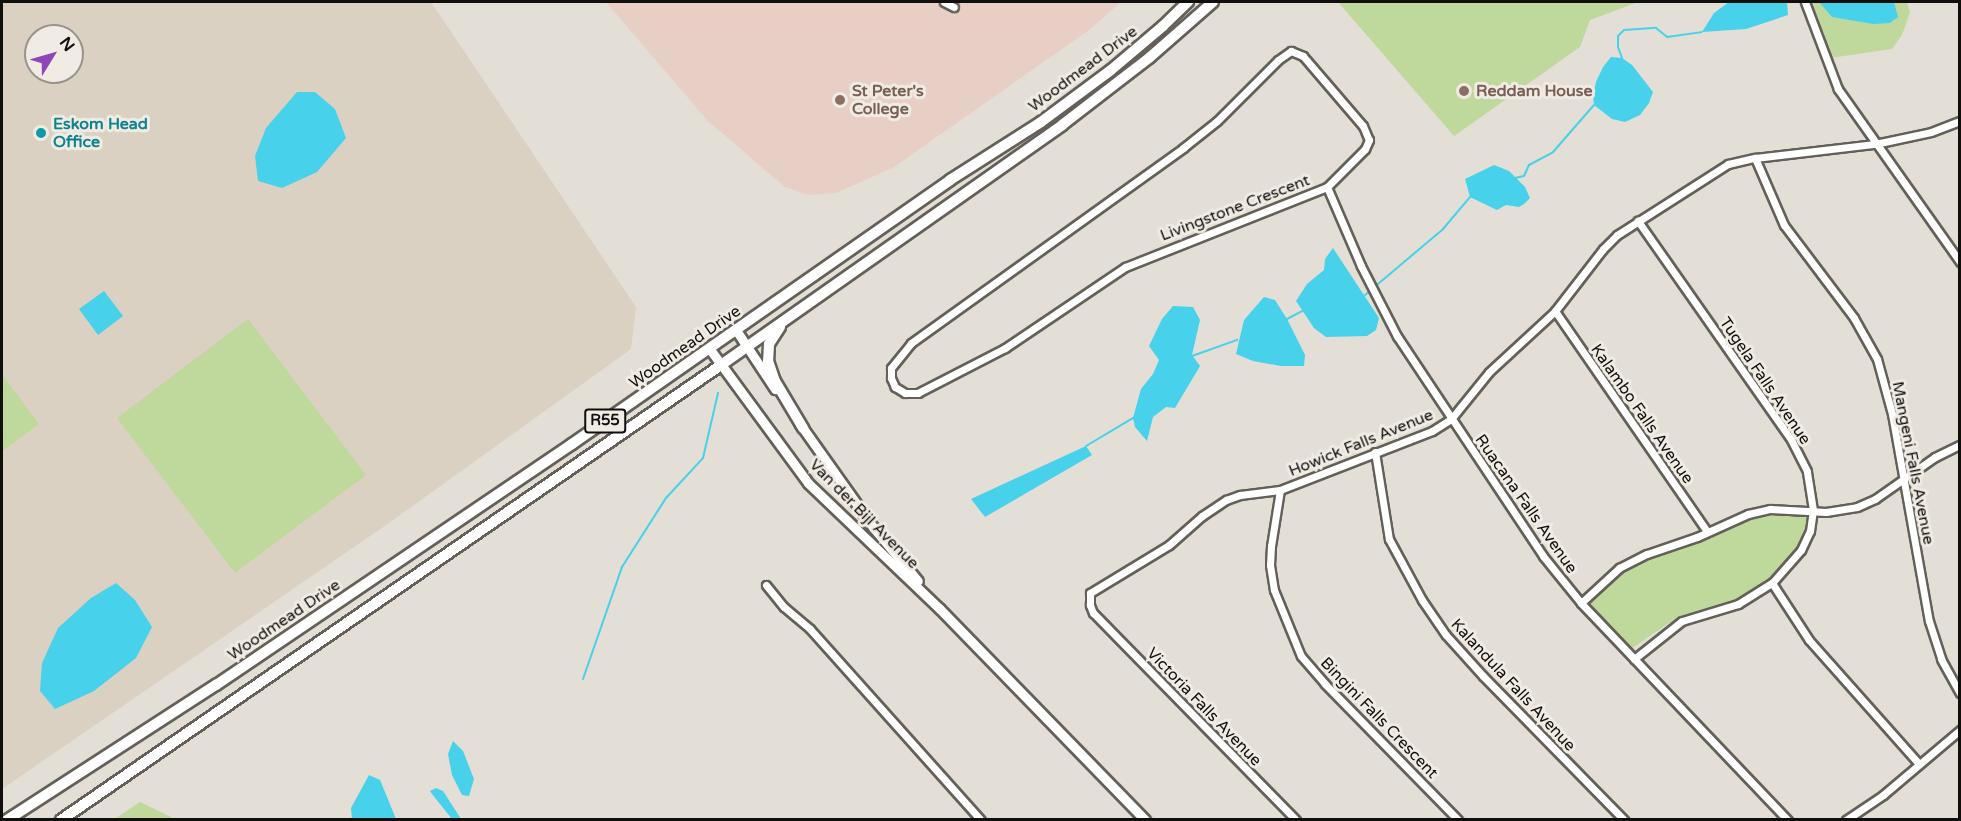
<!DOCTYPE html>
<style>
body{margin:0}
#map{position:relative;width:1961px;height:821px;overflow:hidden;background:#e3ded6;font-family:"Varela Round",sans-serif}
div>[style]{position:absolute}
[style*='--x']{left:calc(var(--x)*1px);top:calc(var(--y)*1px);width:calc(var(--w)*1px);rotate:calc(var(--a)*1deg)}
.built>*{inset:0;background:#dad1c2}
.industrial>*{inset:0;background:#e7cfc6}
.green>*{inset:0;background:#bfd89c}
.water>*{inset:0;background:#47d1ea}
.stream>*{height:2px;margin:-1px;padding:0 1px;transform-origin:1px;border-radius:1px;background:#47d1ea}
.roads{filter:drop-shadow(2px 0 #646059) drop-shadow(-2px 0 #646059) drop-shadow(0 2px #646059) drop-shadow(0 -2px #646059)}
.street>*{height:7px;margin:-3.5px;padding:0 3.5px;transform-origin:3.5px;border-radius:3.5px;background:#fff}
.secondary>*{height:9px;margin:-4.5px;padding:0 4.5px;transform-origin:4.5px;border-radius:4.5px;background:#fff}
.primary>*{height:10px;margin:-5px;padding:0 5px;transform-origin:5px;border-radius:5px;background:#fff}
.dots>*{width:16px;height:16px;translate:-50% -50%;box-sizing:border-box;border:3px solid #f0ebe3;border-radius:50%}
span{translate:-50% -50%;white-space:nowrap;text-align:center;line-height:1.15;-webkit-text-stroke:6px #f0ebe3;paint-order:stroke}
.shield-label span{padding:2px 4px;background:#f0ebe3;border:2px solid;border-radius:4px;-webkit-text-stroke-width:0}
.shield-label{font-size:15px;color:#110f0d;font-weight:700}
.street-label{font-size:16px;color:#110f0d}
.education-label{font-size:16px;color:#785e54;font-weight:700}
.left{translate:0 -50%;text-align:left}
.culture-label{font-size:16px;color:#0d838f;font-weight:700}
.frame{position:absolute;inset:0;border:3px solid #110f0d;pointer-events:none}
.north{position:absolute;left:24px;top:24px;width:60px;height:60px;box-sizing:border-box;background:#f0ebe3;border:2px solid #97938d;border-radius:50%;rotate:53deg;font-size:16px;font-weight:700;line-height:24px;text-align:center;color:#110f0d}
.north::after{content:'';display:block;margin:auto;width:21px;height:27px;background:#8f46b8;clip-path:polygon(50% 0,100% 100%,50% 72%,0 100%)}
</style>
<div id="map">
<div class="built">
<div style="clip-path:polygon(evenodd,2px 2px,431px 2px,636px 307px,631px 349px,389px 523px,2px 789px,2px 2px,36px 36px,72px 36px,72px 72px,36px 72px,36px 36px)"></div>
</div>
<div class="industrial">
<div style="clip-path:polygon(606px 2px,1121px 2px,1089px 30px,894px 167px,836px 193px,808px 195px,785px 187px,708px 121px)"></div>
</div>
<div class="green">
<div style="clip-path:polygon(1338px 2px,1638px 2px,1590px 20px,1580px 47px,1454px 136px)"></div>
<div style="clip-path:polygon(1809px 2px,1907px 2px,1910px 12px,1902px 35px,1892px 49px,1830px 58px)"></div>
<div style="clip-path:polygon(248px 319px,366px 475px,235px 573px,117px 418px)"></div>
<div style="clip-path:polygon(2px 374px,39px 424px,3px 451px,2px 450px)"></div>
<div style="clip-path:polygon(1812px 511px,1808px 531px,1801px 550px,1779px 574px,1746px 597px,1715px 611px,1669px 623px,1631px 649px,1586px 604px,1626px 565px,1740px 519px)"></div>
<div style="clip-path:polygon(140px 802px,175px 819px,115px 819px)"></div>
</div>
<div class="water">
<div style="clip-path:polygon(1729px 2px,1787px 2px,1788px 15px,1746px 29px,1702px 32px,1714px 13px)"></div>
<div style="clip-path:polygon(1819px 2px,1894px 2px,1898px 17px,1890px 23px,1873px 24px,1832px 17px)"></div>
<div style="clip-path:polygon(1611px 57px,1622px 58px,1632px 65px,1653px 92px,1649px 103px,1640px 115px,1625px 122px,1612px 119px,1594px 105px,1593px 95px,1596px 82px,1603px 67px)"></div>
<div style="clip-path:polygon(297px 92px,315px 92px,335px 109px,346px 138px,317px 172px,282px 188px,258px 181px,255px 156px,266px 128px)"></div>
<div style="clip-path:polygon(1494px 165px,1509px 171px,1525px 187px,1530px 198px,1524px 204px,1519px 207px,1506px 205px,1497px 210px,1470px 197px,1465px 179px)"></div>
<div style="clip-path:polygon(1333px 248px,1379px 318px,1376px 330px,1367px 336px,1326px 337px,1314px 328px,1296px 301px,1307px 284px,1324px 270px,1325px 259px)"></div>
<div style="clip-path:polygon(104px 291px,123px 316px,98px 335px,79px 309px)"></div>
<div style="clip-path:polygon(1264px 297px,1275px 300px,1287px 319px,1305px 355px,1304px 366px,1281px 366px,1253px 361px,1236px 354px,1244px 320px)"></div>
<div style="clip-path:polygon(1173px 306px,1193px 307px,1200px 320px,1192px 355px,1200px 366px,1175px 408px,1166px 407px,1153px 417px,1147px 441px,1135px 427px,1133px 418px,1141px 389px,1153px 374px,1159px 360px,1149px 346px,1162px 319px)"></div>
<div style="clip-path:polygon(1086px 446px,1092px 455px,985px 517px,971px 499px)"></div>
<div style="clip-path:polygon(116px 583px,135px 600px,152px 627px,136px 658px,94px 691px,55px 709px,40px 691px,42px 663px,58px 628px,91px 598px)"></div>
<div style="clip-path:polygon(453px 741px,463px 751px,474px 779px,469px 796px,462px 795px,452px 775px,448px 754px)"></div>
<div style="clip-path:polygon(369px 775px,380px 780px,396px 819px,352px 819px,351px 808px)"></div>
<div style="clip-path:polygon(436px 788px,443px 791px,461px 819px,452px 819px,432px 794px,430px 791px)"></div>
</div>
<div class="stream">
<div style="--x:1622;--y:58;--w:12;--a:-110"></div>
<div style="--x:1618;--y:47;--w:11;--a:-90"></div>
<div style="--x:1618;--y:36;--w:8;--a:-45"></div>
<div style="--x:1624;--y:30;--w:32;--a:-4"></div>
<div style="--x:1656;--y:28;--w:14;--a:39"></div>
<div style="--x:1667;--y:37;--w:35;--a:-8"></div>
<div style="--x:1515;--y:178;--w:9;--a:-13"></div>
<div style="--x:1524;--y:176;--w:12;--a:-66"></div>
<div style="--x:1529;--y:165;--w:27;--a:-28"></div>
<div style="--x:1553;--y:152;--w:62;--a:-48.9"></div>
<div style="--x:1365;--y:295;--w:102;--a:-40.2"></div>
<div style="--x:1443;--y:229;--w:42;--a:-49.8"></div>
<div style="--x:1287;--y:319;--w:17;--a:-28"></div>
<div style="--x:1192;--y:356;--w:48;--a:-19.6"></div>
<div style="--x:1086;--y:446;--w:55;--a:-30.8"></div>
<div style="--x:583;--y:679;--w:119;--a:-70.8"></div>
<div style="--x:622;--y:567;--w:82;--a:-57.5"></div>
<div style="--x:666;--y:498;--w:54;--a:-47.2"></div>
<div style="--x:703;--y:458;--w:67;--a:-77"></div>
</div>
<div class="roads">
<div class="street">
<div style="--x:944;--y:2;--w:11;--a:27"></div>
<div style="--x:1805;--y:2;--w:93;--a:69.2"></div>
<div style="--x:1838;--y:89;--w:212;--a:54.8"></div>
<div style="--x:1291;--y:51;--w:13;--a:23"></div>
<div style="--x:1303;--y:56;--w:92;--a:49.4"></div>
<div style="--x:1363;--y:126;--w:15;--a:67"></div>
<div style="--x:1369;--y:140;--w:10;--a:114"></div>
<div style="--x:1365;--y:149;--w:54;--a:135"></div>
<div style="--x:1327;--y:187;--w:217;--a:158.4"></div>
<div style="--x:1125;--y:267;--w:145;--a:146"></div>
<div style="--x:1005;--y:348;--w:98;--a:152.7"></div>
<div style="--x:918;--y:393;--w:13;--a:180"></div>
<div style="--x:905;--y:393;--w:12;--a:-149"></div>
<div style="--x:895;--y:387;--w:10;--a:-114"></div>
<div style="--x:891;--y:378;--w:10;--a:-90"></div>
<div style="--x:891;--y:368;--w:32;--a:-51"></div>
<div style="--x:911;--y:343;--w:335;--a:-35.6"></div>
<div style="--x:1183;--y:148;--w:43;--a:-38.5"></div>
<div style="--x:1217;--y:121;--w:86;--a:-45"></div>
<div style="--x:1278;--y:60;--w:16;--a:-35"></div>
<div style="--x:1755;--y:158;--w:73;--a:66.6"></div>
<div style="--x:1784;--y:225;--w:116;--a:53"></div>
<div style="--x:1854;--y:318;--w:47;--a:60.7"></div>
<div style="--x:1877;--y:359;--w:57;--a:74.7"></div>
<div style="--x:1892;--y:414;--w:210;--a:79.9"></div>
<div style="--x:1929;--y:621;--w:40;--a:72"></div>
<div style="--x:1941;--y:659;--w:39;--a:61"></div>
<div style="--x:1327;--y:187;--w:86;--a:66.7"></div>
<div style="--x:1361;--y:266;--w:79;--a:62.8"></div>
<div style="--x:1397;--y:336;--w:264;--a:56.4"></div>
<div style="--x:1543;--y:556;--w:60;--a:51"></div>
<div style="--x:1581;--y:603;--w:300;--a:46.4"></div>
<div style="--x:1555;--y:311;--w:267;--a:55.4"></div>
<div style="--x:1375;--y:452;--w:88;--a:80.9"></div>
<div style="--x:1389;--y:539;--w:69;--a:61.6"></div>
<div style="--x:1422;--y:600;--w:42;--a:55.6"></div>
<div style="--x:1446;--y:635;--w:55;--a:47.9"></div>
<div style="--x:1483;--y:676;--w:202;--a:45.6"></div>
<div style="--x:1280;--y:490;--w:57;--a:99.1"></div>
<div style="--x:1271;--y:546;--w:19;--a:93"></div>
<div style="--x:1270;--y:565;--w:25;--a:81"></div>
<div style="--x:1274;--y:590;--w:71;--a:67.8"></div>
<div style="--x:1301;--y:656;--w:37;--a:49"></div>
<div style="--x:1325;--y:684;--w:190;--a:45.6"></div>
<div style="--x:1772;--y:583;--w:68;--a:57"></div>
<div style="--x:1809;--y:640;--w:166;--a:48.4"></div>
<div style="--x:766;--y:585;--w:28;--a:51"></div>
<div style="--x:784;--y:607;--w:34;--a:40"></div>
<div style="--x:810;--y:629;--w:256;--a:48.2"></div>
<div style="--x:1581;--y:603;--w:52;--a:-42.6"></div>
<div style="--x:1619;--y:568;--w:31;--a:-27"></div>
<div style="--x:1647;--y:554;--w:53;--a:-18.8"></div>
<div style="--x:1697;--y:537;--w:56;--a:-24.3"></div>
<div style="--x:1748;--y:514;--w:23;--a:-13"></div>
<div style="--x:1770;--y:509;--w:56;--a:3.1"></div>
<div style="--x:1826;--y:512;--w:31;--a:-9"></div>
<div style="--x:1857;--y:507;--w:20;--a:-24"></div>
<div style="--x:1875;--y:499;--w:73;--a:-35"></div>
<div style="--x:1935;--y:457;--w:28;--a:-26"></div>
<div style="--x:1634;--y:659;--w:61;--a:-38.4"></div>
<div style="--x:1682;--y:621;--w:59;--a:-16.9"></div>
<div style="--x:1738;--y:604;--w:40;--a:-32"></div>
<div style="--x:1772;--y:583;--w:44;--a:-48.7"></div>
<div style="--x:1801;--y:550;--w:21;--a:-65"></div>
<div style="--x:1810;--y:531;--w:21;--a:-82"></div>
<div style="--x:1813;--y:510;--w:39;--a:-99"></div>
<div style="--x:1807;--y:471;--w:34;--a:-117"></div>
<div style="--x:1792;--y:441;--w:269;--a:-125"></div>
<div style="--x:1296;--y:820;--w:290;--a:-134.4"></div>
<div style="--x:1093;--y:613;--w:9;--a:-111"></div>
<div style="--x:1090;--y:605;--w:12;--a:-90"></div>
<div style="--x:1090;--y:593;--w:92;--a:-31.3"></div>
<div style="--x:1169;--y:545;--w:44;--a:-41.3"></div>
<div style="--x:1202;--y:516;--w:29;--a:-34"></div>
<div style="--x:1226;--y:500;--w:15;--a:-20"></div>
<div style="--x:1240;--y:495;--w:40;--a:-7.1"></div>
<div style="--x:1280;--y:490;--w:163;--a:-21.2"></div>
<div style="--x:1432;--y:431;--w:22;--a:-32"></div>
<div style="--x:1451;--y:419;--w:60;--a:-51"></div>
<div style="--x:1489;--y:372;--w:90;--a:-42.7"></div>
<div style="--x:1555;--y:311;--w:78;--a:-52.3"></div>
<div style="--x:1603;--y:249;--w:20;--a:-45"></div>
<div style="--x:1617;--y:235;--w:132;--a:-32.6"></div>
<div style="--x:1728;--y:164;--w:28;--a:-13"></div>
<div style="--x:1755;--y:158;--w:121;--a:-6.7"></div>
<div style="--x:1875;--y:144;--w:57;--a:-12.1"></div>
<div style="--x:1931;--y:132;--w:31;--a:-21"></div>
<div style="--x:1846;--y:820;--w:45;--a:-34"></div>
<div style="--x:1883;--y:795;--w:101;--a:-40.2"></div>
</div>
<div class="secondary">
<div style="--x:736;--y:330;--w:71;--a:56.5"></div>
<div style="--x:709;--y:348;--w:167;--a:53.7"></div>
<div style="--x:808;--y:483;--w:182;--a:43.7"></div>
<div style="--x:940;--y:609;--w:294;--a:45.8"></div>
<div style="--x:800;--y:424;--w:126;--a:54.7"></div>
<div style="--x:873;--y:527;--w:70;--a:50.2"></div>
</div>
<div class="primary">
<div style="--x:780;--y:327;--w:20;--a:123"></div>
<div style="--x:769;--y:344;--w:17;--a:93"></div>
<div style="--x:768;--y:361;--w:21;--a:71"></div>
<div style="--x:775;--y:381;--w:55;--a:59.2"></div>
<div style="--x:7;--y:820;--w:249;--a:-32.9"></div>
<div style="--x:216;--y:685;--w:430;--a:-34.1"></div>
<div style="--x:572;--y:444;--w:461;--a:-34.9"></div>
<div style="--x:950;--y:180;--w:108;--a:-32.5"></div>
<div style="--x:1041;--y:122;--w:87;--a:-36.6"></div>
<div style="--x:1111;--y:70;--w:68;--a:-40.2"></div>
<div style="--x:1163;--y:26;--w:35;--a:-44"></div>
<div style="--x:61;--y:820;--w:802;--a:-34.58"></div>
<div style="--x:721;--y:365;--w:417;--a:-35.1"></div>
<div style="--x:1062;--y:125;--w:110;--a:-37.6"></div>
<div style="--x:1149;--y:58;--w:85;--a:-41.2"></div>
</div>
</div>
<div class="dots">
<div style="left:1464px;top:91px;background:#8d6e63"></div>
<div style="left:840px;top:100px;background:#8d6e63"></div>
<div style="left:41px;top:133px;background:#0f9aa8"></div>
</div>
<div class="shield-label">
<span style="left:605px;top:421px">R55</span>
</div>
<div class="street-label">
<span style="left:1083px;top:69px;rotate:-37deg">Woodmead Drive</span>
<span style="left:1235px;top:208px;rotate:-21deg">Livingstone Crescent</span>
<span style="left:685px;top:347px;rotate:-35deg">Woodmead Drive</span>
<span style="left:1765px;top:381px;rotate:56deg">Tugela Falls Avenue</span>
<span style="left:1642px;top:414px;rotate:55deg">Kalambo Falls Avenue</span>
<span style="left:1361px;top:443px;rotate:-22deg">Howick Falls Avenue</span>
<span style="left:1913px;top:463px;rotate:79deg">Mangeni Falls Avenue</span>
<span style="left:1526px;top:504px;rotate:55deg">Ruacana Falls Avenue</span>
<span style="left:864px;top:514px;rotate:45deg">Van der Bijl Avenue</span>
<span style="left:284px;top:620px;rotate:-34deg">Woodmead Drive</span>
<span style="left:1513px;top:685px;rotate:47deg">Kalandula Falls Avenue</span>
<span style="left:1204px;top:707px;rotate:46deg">Victoria Falls Avenue</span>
<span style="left:1379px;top:718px;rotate:46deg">Bingini Falls Crescent</span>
</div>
<div class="education-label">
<span class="left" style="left:852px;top:100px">St Peter's<br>College</span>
<span class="left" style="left:1476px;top:91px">Reddam House</span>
</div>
<div class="culture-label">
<span class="left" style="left:53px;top:133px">Eskom Head<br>Office</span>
</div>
<div class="frame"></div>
<div class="north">N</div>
</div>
